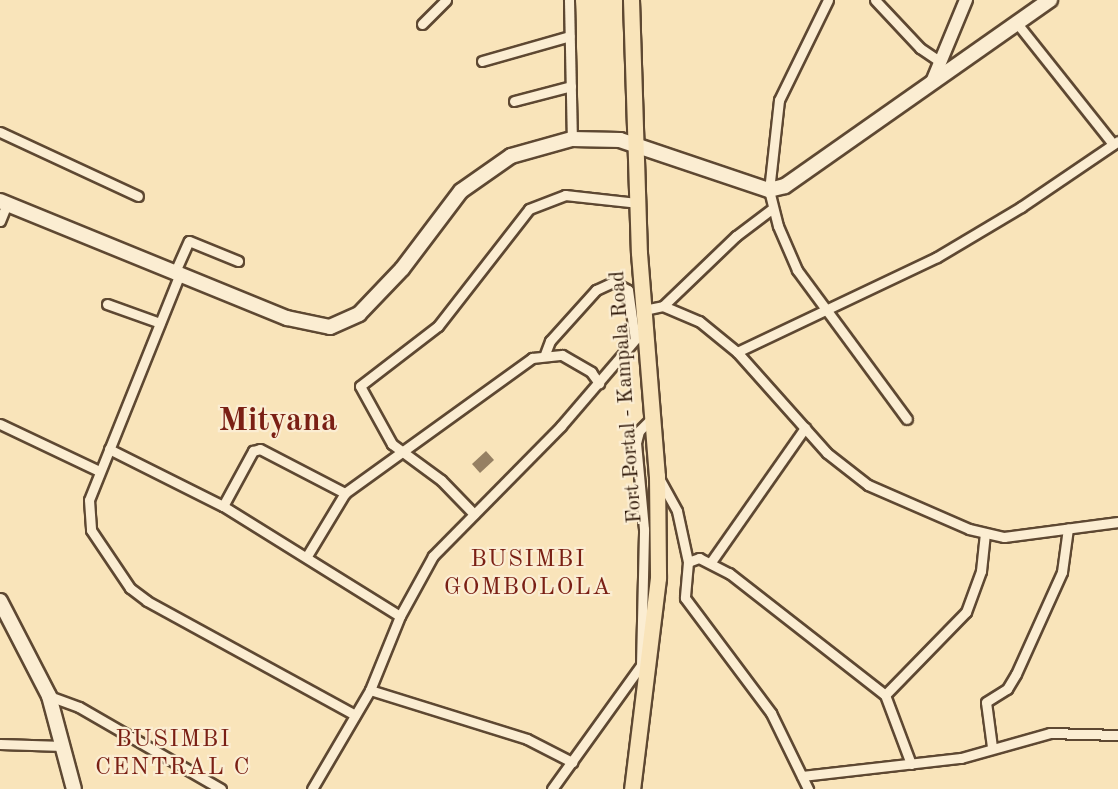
<!DOCTYPE html>
<style>
body{margin:0}
#map{position:relative;width:1118px;height:789px;overflow:hidden;background:#f9e4ba;font-family:"Old Standard TT",serif}
div>[style]{position:absolute}
[style*='--x']{left:calc(var(--x)*1px);top:calc(var(--y)*1px);width:calc(var(--w)*1px);rotate:calc(var(--a)*1deg)}
.building>*{inset:0;background:#968063}
.roads{filter:drop-shadow(2px 0 #5e4832) drop-shadow(-2px 0 #5e4832) drop-shadow(0 2px #5e4832) drop-shadow(0 -2px #5e4832)}
.minor>*{height:9px;margin:-4.5px;padding:0 4.5px;transform-origin:4.5px;border-radius:4.5px;background:#fbedd2}
.tertiary>*{height:12px;margin:-6px;padding:0 6px;transform-origin:6px;border-radius:6px;background:#fbedd2}
.secondary>*{height:14px;margin:-7px;padding:0 7px;transform-origin:7px;border-radius:7px;background:#fbedd2}
.primary>*{height:15px;margin:-7.5px;padding:0 7.5px;transform-origin:7.5px;border-radius:7.5px;background:#f9e4ba}
span{translate:-50% -50%;white-space:nowrap;text-align:center;line-height:1.15;-webkit-text-stroke:4.5px #fbedd2;paint-order:stroke}
.street-label{font-size:21px;color:#2b1405}
.quarter-label{font-size:24px;color:#7a1f14;letter-spacing:1.5px}
.town-label{font-size:33px;color:#7a1f14;font-weight:700}
</style>
<div id="map">
<div class="building">
<div style="clip-path:polygon(486px 451px,494px 460px,480px 473px,472px 464px)"></div>
</div>
<div class="roads">
<div class="minor">
<div style="--x:569;--y:0;--w:139;--a:88.8"></div>
<div style="--x:828;--y:0;--w:111;--a:116.1"></div>
<div style="--x:779;--y:100;--w:91;--a:96.3"></div>
<div style="--x:769;--y:190;--w:37;--a:76"></div>
<div style="--x:778;--y:226;--w:48;--a:66.6"></div>
<div style="--x:797;--y:270;--w:185;--a:53.6"></div>
<div style="--x:875;--y:0;--w:66;--a:46.8"></div>
<div style="--x:920;--y:48;--w:25;--a:34"></div>
<div style="--x:1016;--y:22;--w:156;--a:51.5"></div>
<div style="--x:422;--y:24;--w:34;--a:-45"></div>
<div style="--x:482;--y:61;--w:91;--a:-15.9"></div>
<div style="--x:514;--y:101;--w:59;--a:-14.7"></div>
<div style="--x:0;--y:132;--w:152;--a:24.9"></div>
<div style="--x:0;--y:221;--w:18;--a:-68"></div>
<div style="--x:174;--y:274;--w:36;--a:-66"></div>
<div style="--x:189;--y:241;--w:53;--a:22.2"></div>
<div style="--x:179;--y:276;--w:241;--a:111.9"></div>
<div style="--x:89;--y:500;--w:30;--a:86"></div>
<div style="--x:91;--y:530;--w:70;--a:56.1"></div>
<div style="--x:130;--y:588;--w:21;--a:37"></div>
<div style="--x:147;--y:601;--w:237;--a:28.7"></div>
<div style="--x:107;--y:304;--w:56;--a:19.7"></div>
<div style="--x:663;--y:306;--w:39;--a:23"></div>
<div style="--x:699;--y:321;--w:49;--a:39.2"></div>
<div style="--x:737;--y:352;--w:135;--a:48.3"></div>
<div style="--x:827;--y:453;--w:52;--a:38"></div>
<div style="--x:868;--y:485;--w:110;--a:23.5"></div>
<div style="--x:969;--y:529;--w:36;--a:13"></div>
<div style="--x:1004;--y:537;--w:115;--a:-7.5"></div>
<div style="--x:644;--y:310;--w:19;--a:-12"></div>
<div style="--x:663;--y:306;--w:101;--a:-43.8"></div>
<div style="--x:736;--y:236;--w:46;--a:-37.1"></div>
<div style="--x:737;--y:352;--w:221;--a:-25.4"></div>
<div style="--x:937;--y:257;--w:98;--a:-30.8"></div>
<div style="--x:1021;--y:207;--w:117;--a:-34.2"></div>
<div style="--x:545;--y:354;--w:14;--a:-69"></div>
<div style="--x:550;--y:341;--w:69;--a:-48"></div>
<div style="--x:596;--y:290;--w:19;--a:-25"></div>
<div style="--x:613;--y:282;--w:17;--a:28"></div>
<div style="--x:628;--y:290;--w:49;--a:81.9"></div>
<div style="--x:0;--y:424;--w:110;--a:25.4"></div>
<div style="--x:109;--y:449;--w:127;--a:26.6"></div>
<div style="--x:223;--y:506;--w:208;--a:31.9"></div>
<div style="--x:660;--y:480;--w:35;--a:61"></div>
<div style="--x:677;--y:511;--w:52;--a:77.8"></div>
<div style="--x:688;--y:562;--w:12;--a:-20"></div>
<div style="--x:699;--y:558;--w:34;--a:27"></div>
<div style="--x:729;--y:573;--w:198;--a:38"></div>
<div style="--x:223;--y:506;--w:63;--a:-61.4"></div>
<div style="--x:253;--y:451;--w:7;--a:-16"></div>
<div style="--x:260;--y:449;--w:96;--a:27.4"></div>
<div style="--x:474;--y:514;--w:47;--a:-134.1"></div>
<div style="--x:441;--y:480;--w:61;--a:-143.7"></div>
<div style="--x:392;--y:444;--w:66;--a:-118.9"></div>
<div style="--x:360;--y:386;--w:98;--a:-37.6"></div>
<div style="--x:438;--y:326;--w:148;--a:-52.1"></div>
<div style="--x:529;--y:209;--w:39;--a:-21"></div>
<div style="--x:565;--y:195;--w:72;--a:6.3"></div>
<div style="--x:307;--y:556;--w:74;--a:-58.9"></div>
<div style="--x:345;--y:493;--w:231;--a:-35.8"></div>
<div style="--x:532;--y:358;--w:30;--a:-6"></div>
<div style="--x:562;--y:355;--w:34;--a:30"></div>
<div style="--x:591;--y:372;--w:14;--a:54"></div>
<div style="--x:688;--y:562;--w:36;--a:95"></div>
<div style="--x:685;--y:598;--w:144;--a:53.2"></div>
<div style="--x:771;--y:713;--w:85;--a:64"></div>
<div style="--x:711;--y:562;--w:164;--a:-55"></div>
<div style="--x:370;--y:690;--w:164;--a:17.3"></div>
<div style="--x:527;--y:739;--w:51;--a:27.1"></div>
<div style="--x:49;--y:696;--w:32;--a:20"></div>
<div style="--x:79;--y:707;--w:164;--a:30"></div>
<div style="--x:0;--y:744;--w:63;--a:1.8"></div>
<div style="--x:992;--y:747;--w:45;--a:-97.6"></div>
<div style="--x:986;--y:702;--w:25;--a:-32"></div>
<div style="--x:1007;--y:689;--w:17;--a:-59"></div>
<div style="--x:1016;--y:674;--w:112;--a:-65.7"></div>
<div style="--x:1062;--y:572;--w:44;--a:-82.2"></div>
<div style="--x:911;--y:764;--w:74;--a:-110.6"></div>
<div style="--x:885;--y:695;--w:116;--a:-45.7"></div>
<div style="--x:966;--y:612;--w:44;--a:-69.9"></div>
<div style="--x:981;--y:571;--w:38;--a:-84"></div>
<div style="--x:802;--y:776;--w:160;--a:-6.5"></div>
<div style="--x:961;--y:758;--w:92;--a:-15.7"></div>
<div style="--x:1050;--y:733;--w:68;--a:1.7"></div>
<div style="--x:312;--y:789;--w:115;--a:-59.6"></div>
<div style="--x:370;--y:690;--w:80;--a:-67.9"></div>
<div style="--x:400;--y:616;--w:68;--a:-61.2"></div>
<div style="--x:433;--y:556;--w:182;--a:-45.4"></div>
<div style="--x:561;--y:426;--w:129;--a:-49.4"></div>
<div style="--x:552;--y:789;--w:153;--a:-54.3"></div>
<div style="--x:641;--y:665;--w:136;--a:-88.7"></div>
<div style="--x:644;--y:529;--w:86;--a:-95.3"></div>
<div style="--x:636;--y:443;--w:12;--a:-76"></div>
<div style="--x:639;--y:431;--w:18;--a:-45"></div>
</div>
<div class="tertiary">
<div style="--x:932;--y:82;--w:89;--a:-67.5"></div>
</div>
<div class="secondary">
<div style="--x:0;--y:201;--w:310;--a:22.2"></div>
<div style="--x:287;--y:318;--w:44;--a:11.8"></div>
<div style="--x:330;--y:327;--w:32;--a:-24"></div>
<div style="--x:359;--y:314;--w:62;--a:-46.3"></div>
<div style="--x:402;--y:269;--w:98;--a:-52.9"></div>
<div style="--x:461;--y:191;--w:61;--a:-35"></div>
<div style="--x:511;--y:156;--w:63;--a:-15.6"></div>
<div style="--x:572;--y:139;--w:48;--a:1.2"></div>
<div style="--x:620;--y:140;--w:157;--a:18.6"></div>
<div style="--x:769;--y:190;--w:16;--a:-14"></div>
<div style="--x:785;--y:186;--w:324;--a:-35.1"></div>
<div style="--x:0;--y:601;--w:107;--a:62.7"></div>
<div style="--x:49;--y:696;--w:96;--a:75"></div>
</div>
<div class="primary">
<div style="--x:631;--y:0;--w:253;--a:88.2"></div>
<div style="--x:639;--y:253;--w:224;--a:85.4"></div>
<div style="--x:657;--y:476;--w:102;--a:89.4"></div>
<div style="--x:658;--y:578;--w:213;--a:97"></div>
</div>
</div>
<div class="street-label">
<span style="left:627px;top:397px;rotate:-94deg">Fort Portal - Kampala Road</span>
</div>
<div class="quarter-label">
<span style="left:528px;top:575px">BUSIMBI<br>GOMBOLOLA</span>
<span style="left:173px;top:755px">BUSIMBI<br>CENTRAL C</span>
</div>
<div class="town-label">
<span style="left:278px;top:422px">Mityana</span>
</div>
</div>
